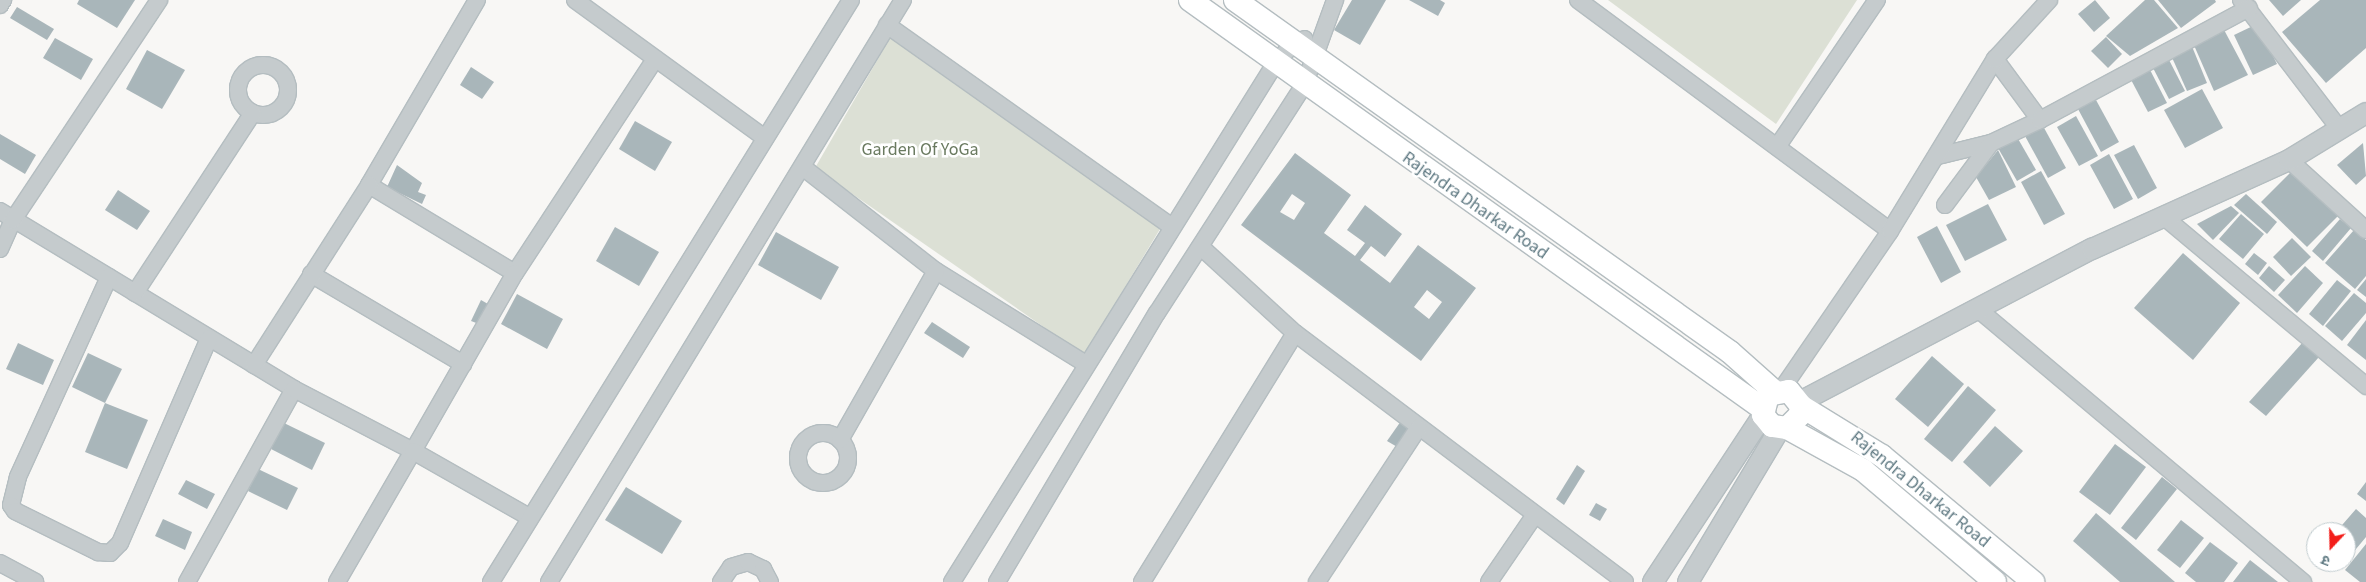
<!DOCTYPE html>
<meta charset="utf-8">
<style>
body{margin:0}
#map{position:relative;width:2366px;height:582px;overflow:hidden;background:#f8f7f5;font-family:"Source Sans 3","Noto Sans Devanagari",sans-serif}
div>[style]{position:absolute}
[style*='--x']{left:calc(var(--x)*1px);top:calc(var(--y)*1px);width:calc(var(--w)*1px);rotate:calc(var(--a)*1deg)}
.green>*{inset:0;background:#dce0d5}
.building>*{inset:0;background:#a9b6ba}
.roads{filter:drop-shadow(1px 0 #b4bdc0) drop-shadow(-1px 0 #b4bdc0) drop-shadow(0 1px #b4bdc0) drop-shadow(0 -1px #b4bdc0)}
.minor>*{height:16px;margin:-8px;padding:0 8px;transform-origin:8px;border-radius:8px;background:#c5cbcd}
.minor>.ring{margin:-8px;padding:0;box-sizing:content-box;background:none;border:16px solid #c5cbcd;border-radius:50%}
.tertiary>*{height:20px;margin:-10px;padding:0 10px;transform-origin:10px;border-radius:10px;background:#c5cbcd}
.secondary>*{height:22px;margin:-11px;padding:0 11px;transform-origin:11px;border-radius:11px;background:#fff}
span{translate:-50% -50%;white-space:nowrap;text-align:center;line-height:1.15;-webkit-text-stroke:5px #fff;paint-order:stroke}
.park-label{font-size:18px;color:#6a7a60}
.street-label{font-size:18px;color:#607a83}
.north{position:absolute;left:2306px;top:522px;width:50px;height:50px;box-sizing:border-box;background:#fff;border:1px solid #bfcacd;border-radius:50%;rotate:201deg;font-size:14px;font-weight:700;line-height:20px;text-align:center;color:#607a83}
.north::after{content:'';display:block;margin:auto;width:18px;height:22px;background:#f31e1a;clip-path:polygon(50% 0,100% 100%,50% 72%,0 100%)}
</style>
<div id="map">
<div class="green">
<div style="clip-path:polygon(1608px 0,1857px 0,1776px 124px)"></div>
<div style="clip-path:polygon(890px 38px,1160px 229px,1084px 355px,815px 168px)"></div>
</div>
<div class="building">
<div style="clip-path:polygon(79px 0,135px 0,117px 28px,77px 4px)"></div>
<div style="clip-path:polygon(1352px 0,1386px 0,1360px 45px,1334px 30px)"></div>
<div style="clip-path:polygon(1409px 0,1440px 0,1445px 3px,1438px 16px)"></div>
<div style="clip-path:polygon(2095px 0,2110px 18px,2094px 32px,2078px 14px)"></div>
<div style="clip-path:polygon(2145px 0,2154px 0,2178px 28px,2130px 56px,2106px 36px)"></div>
<div style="clip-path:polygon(2158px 0,2215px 0,2216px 2px,2181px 28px)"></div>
<div style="clip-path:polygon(2269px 0,2301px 0,2283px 16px)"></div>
<div style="clip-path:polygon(2320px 0,2366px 0,2366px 48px,2326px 83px,2282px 32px)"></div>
<div style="clip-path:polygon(17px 7px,54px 29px,47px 40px,10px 18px)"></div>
<div style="clip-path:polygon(2257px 24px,2277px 64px,2253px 75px,2234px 35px)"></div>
<div style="clip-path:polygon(2222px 26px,2248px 75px,2214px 91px,2193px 43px)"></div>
<div style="clip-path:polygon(2106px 37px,2122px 54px,2108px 68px,2091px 51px)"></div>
<div style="clip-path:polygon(55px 38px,93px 59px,81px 80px,43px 58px)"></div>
<div style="clip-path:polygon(2191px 44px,2207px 83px,2187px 91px,2170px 53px)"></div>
<div style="clip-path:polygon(147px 50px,185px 70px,162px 109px,126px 89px)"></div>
<div style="clip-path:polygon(2167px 56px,2185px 91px,2169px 99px,2151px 64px)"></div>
<div style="clip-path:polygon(2147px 64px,2167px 103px,2148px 112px,2128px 74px)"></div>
<div style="clip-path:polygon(471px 67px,494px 82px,482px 99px,460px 85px)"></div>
<div style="clip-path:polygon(2202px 89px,2223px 128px,2185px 148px,2164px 110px)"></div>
<div style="clip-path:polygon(2096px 100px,2119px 142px,2101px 152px,2078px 109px)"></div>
<div style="clip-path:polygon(2076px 116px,2098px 156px,2079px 166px,2057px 127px)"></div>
<div style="clip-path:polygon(635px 121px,672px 142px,655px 171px,619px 149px)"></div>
<div style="clip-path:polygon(2043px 126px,2066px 168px,2048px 178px,2025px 136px)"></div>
<div style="clip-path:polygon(0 134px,36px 155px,25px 174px,0 159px)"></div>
<div style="clip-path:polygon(2017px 137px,2036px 170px,2017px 181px,1998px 148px)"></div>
<div style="clip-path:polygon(2363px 143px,2366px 176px,2356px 185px,2337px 165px)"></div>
<div style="clip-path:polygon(2134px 145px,2157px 188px,2138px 199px,2114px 155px)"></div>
<div style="clip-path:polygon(1998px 150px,2016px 187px,1989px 200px,1976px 177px)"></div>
<div style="clip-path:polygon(evenodd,1295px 153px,1351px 195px,1324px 233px,1355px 256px,1365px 243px,1347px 230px,1365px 205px,1402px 234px,1385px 257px,1371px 246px,1360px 260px,1390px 283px,1418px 245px,1476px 288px,1421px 361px,1241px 225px,1295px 153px,1292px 194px,1305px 203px,1294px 220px,1280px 212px,1292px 194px,1295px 153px,1427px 290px,1442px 302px,1429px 319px,1414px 307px,1427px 290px)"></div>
<div style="clip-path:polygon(2109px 154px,2133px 199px,2114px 209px,2090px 165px)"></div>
<div style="clip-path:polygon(397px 165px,422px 183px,418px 192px,426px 195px,422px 204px,387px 187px)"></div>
<div style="clip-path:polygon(2294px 169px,2340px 214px,2307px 247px,2261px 202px)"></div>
<div style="clip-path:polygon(2041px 171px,2065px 214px,2044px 225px,2021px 182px)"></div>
<div style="clip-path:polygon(118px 190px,150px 211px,137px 230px,105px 210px)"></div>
<div style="clip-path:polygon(2246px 194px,2277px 222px,2267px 234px,2234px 205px)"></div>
<div style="clip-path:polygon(1988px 204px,2007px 240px,1965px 261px,1946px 225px)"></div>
<div style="clip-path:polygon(2231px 206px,2239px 213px,2213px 240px,2197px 224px)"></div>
<div style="clip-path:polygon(2241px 214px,2264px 234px,2243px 259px,2219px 239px)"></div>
<div style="clip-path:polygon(2340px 219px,2351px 228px,2323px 261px,2312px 251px)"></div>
<div style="clip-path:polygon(1937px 226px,1961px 272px,1941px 283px,1917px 237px)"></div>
<div style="clip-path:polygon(615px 227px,659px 252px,639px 286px,596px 261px)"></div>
<div style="clip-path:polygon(2354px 230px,2366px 240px,2366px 276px,2355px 289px,2325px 263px)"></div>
<div style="clip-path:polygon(776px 232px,839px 267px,821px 300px,758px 265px)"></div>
<div style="clip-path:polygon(2292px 238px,2311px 257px,2291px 276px,2273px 257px)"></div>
<div style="clip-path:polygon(2183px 253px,2240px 303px,2193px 360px,2134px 308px)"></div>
<div style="clip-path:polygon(2254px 253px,2267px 263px,2258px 275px,2245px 264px)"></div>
<div style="clip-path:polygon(2269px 266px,2285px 280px,2274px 292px,2259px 278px)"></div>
<div style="clip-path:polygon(2305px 266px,2323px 283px,2297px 313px,2278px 295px)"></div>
<div style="clip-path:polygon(2366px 279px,2366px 297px,2357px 290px)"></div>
<div style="clip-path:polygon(2337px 280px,2351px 291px,2323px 326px,2309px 314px)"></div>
<div style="clip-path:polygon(2354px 293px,2366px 303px,2366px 313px,2342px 341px,2325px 326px)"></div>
<div style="clip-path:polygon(517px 294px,563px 319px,547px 349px,501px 324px)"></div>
<div style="clip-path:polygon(481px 300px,488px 304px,479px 324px,471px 321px)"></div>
<div style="clip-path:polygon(2366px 320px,2366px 360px,2347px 345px)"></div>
<div style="clip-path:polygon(932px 322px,970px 347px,963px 358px,924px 333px)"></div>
<div style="clip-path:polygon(2303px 342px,2319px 357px,2266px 416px,2249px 402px)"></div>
<div style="clip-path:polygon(18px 343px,54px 360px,43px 385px,6px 369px)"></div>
<div style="clip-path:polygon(88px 353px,122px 369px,105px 403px,72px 387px)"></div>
<div style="clip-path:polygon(1932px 356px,1964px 384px,1928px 427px,1895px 399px)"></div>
<div style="clip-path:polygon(1968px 386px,1996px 410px,1952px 462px,1924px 439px)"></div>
<div style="clip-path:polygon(105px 403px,148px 420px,127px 469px,85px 452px)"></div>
<div style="clip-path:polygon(1401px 421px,1412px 428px,1399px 448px,1387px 441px)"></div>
<div style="clip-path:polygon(284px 423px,325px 443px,312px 470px,271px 449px)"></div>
<div style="clip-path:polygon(1995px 426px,2023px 451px,1990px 487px,1963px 462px)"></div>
<div style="clip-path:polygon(2115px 444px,2146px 467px,2110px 515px,2079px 492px)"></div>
<div style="clip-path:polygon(1577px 465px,1585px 471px,1564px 505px,1556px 499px)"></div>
<div style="clip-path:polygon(258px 469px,298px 488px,287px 510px,248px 491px)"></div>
<div style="clip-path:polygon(2162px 477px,2177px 489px,2136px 540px,2121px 528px)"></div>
<div style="clip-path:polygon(186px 480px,215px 494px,207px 509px,178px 494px)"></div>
<div style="clip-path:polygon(2366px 482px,2366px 501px,2357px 494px)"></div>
<div style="clip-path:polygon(626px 487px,682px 521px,662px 554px,605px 520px)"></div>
<div style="clip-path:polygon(1596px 503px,1607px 509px,1600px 521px,1589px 515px)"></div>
<div style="clip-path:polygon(2356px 509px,2366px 518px,2366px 537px,2346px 561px,2346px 532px,2336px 532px)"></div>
<div style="clip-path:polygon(2096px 513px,2175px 582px,2120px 582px,2073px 541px)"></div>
<div style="clip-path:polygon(163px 519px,192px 532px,185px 550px,155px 536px)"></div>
<div style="clip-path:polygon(2181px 520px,2204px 538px,2180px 568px,2157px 550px)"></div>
<div style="clip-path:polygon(2210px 542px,2238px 563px,2224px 582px,2196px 582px,2185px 573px)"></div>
<div style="clip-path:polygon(2366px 544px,2366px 582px,2360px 582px,2345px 570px)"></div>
<div style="clip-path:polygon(2250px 560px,2278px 582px,2233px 582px)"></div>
</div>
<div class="roads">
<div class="minor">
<div style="--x:477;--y:0;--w:214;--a:120.3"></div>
<div style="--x:369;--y:185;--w:170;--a:31.1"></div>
<div style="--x:515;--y:273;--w:256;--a:-56.8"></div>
<div style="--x:575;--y:0;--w:235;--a:36"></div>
<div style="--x:1578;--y:0;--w:388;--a:36.5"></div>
<div style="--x:2241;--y:0;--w:161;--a:52.6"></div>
<div style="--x:0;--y:5;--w:6;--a:-59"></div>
<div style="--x:887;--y:25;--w:348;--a:35.3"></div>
<div style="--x:1995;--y:59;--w:76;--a:53.6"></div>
<div class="ring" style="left:238px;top:65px;width:34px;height:34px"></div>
<div style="--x:1777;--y:147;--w:178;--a:-55.8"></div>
<div style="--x:1938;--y:156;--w:55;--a:-13.8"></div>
<div style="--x:1991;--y:143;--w:54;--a:-25.1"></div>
<div style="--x:2040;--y:120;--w:237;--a:-28.2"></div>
<div style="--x:2289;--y:160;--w:104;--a:42.3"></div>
<div style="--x:804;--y:168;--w:167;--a:38"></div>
<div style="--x:936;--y:271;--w:176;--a:31.8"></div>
<div style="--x:1945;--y:205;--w:77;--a:-53.4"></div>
<div style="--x:0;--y:211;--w:344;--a:31.2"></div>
<div style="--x:294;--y:389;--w:221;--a:119"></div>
<div style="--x:2163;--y:216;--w:265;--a:39.9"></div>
<div style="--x:1201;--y:247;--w:127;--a:42.5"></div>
<div style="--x:1295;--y:333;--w:413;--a:37"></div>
<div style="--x:0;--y:249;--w:32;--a:-66"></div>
<div style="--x:13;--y:220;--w:264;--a:-56.4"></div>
<div style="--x:311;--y:274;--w:177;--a:30.6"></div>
<div style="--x:109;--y:277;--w:220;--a:114.5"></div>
<div style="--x:18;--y:477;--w:29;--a:104"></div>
<div style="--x:11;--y:505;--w:7;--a:56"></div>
<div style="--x:15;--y:511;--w:93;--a:26.3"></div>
<div style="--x:98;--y:552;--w:12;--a:5"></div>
<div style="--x:110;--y:553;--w:14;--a:-45"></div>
<div style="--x:120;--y:543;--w:223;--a:-66.5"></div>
<div style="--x:135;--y:293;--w:215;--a:-56.8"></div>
<div style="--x:1979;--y:310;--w:423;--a:40"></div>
<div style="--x:254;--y:365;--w:214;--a:-57.4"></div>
<div style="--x:294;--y:389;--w:134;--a:27.5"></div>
<div style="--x:413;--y:451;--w:205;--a:-60.2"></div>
<div style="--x:1782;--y:389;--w:191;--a:-55.6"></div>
<div style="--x:1890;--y:231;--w:202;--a:-58.6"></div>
<div style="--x:1995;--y:59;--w:80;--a:-47.5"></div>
<div class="ring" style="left:798px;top:433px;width:34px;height:34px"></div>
<div style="--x:840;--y:440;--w:194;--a:-60.4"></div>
<div style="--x:0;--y:563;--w:40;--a:28"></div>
<div style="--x:337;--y:582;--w:151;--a:-59.9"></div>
<div style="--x:413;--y:451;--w:133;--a:29.6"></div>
<div style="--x:491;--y:582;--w:684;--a:-58.26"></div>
<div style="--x:549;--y:582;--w:681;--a:-58.69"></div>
<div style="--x:721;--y:582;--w:18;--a:-56"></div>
<div style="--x:731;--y:567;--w:18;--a:-16"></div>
<div style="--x:748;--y:562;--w:17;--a:25"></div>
<div style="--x:763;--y:569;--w:15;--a:62"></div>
<div style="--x:952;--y:582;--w:613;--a:-58.07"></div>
<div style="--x:1276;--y:62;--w:28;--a:-46"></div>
<div style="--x:1295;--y:42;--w:10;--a:-17"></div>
<div style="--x:997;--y:582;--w:313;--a:-59.3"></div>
<div style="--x:1157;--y:313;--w:274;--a:-57.2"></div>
<div style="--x:1305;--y:83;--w:88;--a:-70.1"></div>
<div style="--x:1142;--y:582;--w:292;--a:-58.4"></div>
<div style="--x:1317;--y:582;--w:184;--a:-56.7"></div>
<div style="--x:1489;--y:582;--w:80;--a:-55.7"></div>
</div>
<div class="tertiary">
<div style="--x:1800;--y:402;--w:330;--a:-27.7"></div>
<div style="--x:2092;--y:249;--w:216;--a:-24.3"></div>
<div style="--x:2289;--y:160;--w:90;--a:-31.4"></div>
<div style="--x:1653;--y:582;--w:200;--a:-56.6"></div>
<div style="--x:1688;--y:582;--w:179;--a:-59.1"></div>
</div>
<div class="secondary">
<div style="--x:1190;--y:0;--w:703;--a:35.5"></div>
<div style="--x:1235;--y:0;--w:607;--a:35.42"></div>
<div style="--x:1730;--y:352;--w:59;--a:41.6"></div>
<div style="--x:1801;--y:406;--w:9;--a:96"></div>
<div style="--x:1800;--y:415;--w:18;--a:135"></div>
<div style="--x:1787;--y:428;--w:15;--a:-172"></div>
<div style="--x:1772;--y:426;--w:14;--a:-129"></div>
<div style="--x:1763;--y:415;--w:21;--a:-76"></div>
<div style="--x:1768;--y:395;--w:21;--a:-11"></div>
<div style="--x:1789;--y:391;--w:19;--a:51"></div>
<div style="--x:1801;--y:406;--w:95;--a:31.7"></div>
<div style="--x:1882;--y:456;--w:197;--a:39.8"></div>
<div style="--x:1787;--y:428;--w:87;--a:28.9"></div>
<div style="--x:1863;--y:470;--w:173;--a:40.3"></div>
</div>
</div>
<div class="park-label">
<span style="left:920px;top:150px">Garden Of YoGa</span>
</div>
<div class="street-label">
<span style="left:1475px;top:206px;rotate:35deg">Rajendra Dharkar Road</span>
<span style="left:1920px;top:490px;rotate:39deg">Rajendra Dharkar Road</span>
</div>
<div class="north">उ</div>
</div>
